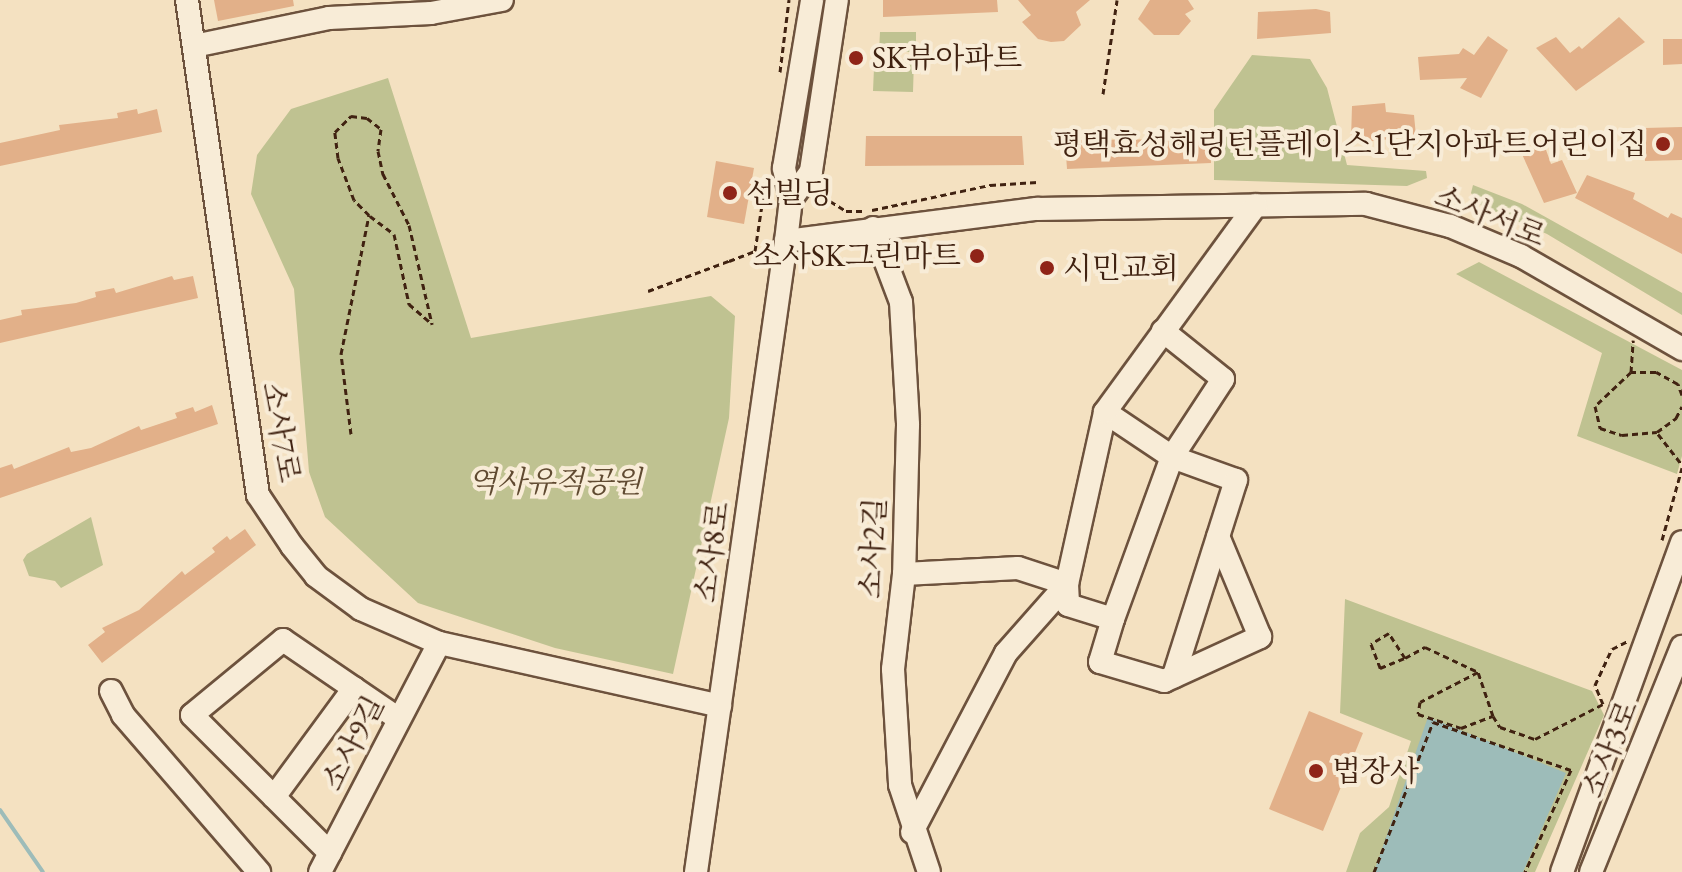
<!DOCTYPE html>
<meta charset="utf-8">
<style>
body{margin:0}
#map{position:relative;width:1682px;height:872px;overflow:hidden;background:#f4e1c1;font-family:"EB Garamond","Noto Serif KR",serif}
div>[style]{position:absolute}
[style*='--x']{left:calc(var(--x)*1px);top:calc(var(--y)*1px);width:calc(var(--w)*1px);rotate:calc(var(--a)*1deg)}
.green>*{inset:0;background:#bfc291}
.water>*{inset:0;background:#9dbcb9}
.stream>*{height:4px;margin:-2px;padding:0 2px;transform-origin:2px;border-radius:2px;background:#9dbcb9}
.building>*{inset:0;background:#e2b089}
.path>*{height:3px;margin-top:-1.5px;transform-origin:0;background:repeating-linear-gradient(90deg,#402211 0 6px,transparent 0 10px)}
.roads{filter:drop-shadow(2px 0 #6d523d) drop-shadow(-2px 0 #6d523d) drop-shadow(0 2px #6d523d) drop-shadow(0 -2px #6d523d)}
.minor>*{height:22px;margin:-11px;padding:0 11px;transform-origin:11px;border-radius:11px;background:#f8ecd7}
.dots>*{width:22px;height:22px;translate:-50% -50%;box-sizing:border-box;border:4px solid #f8ecd7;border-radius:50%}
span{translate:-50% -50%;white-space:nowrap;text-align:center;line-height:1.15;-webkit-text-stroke:8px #f8ecd7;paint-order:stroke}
.poi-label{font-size:30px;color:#402211}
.left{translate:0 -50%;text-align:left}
.right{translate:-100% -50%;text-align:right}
.street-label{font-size:30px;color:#402211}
.park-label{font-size:30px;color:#604a31;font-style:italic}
</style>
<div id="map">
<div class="green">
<div style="clip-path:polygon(880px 32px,916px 32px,916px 52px,879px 52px)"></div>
<div style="clip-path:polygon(1252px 55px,1310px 59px,1327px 88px,1347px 165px,1426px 171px,1427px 178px,1407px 186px,1214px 180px,1214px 110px)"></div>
<div style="clip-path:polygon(898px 59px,914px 59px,913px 92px,873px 91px,874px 68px,897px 69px)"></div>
<div style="clip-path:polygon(388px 78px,471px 338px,711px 296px,735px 316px,729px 418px,673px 674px,555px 648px,418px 603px,325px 517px,309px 472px,294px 289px,251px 194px,257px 155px,291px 109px)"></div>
<div style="clip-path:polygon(1473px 185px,1522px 204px,1682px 293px,1682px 315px,1547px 234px,1480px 205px,1471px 193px)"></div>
<div style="clip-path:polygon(1479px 262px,1682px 370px,1682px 456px,1677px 474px,1577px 436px,1602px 353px,1456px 274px)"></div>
<div style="clip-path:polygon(91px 517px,103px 565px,61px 588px,55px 581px,29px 576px,23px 560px,27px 554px)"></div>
<div style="clip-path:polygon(1345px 599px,1592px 691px,1604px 715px,1535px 872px,1346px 872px,1360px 833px,1389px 807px,1411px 741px,1340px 713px)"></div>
</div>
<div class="water">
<div style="clip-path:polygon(1428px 717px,1566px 773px,1523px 872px,1374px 872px)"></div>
</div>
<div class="stream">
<div style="--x:0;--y:810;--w:75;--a:55.3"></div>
</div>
<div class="building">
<div style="clip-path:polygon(214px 0,293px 0,294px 6px,218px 21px)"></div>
<div style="clip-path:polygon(883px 0,997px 0,998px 12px,883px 17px)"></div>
<div style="clip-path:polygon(1018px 0,1090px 0,1076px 12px,1081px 25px,1064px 41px,1051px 42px,1038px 39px,1022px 22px,1031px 15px)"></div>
<div style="clip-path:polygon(1150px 0,1188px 0,1194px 9px,1185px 14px,1191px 21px,1179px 35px,1154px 35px,1138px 19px)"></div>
<div style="clip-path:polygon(1316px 9px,1330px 12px,1331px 33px,1257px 39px,1258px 12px)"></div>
<div style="clip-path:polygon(1619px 17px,1645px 42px,1576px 91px,1536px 48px,1556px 37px,1570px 53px,1579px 46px,1582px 49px)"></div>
<div style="clip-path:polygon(1488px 36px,1508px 50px,1481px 98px,1460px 88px,1467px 78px,1420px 80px,1418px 57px,1459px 54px,1463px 48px,1474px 55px)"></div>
<div style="clip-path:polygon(1663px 39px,1682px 39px,1682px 64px,1663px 65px)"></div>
<div style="clip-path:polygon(1385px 103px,1386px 112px,1414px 115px,1416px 136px,1356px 143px,1351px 139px,1352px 106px)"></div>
<div style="clip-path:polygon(137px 109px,138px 114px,157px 109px,162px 132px,0 166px,0 143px,60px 130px,59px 125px,118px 118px,117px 113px)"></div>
<div style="clip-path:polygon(1682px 127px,1682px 160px,1645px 161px,1645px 128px)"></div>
<div style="clip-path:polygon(866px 136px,1022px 136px,1024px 165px,865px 166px)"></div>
<div style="clip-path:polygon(1210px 139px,1211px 163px,1067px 169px,1065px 140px)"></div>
<div style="clip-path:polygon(1544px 144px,1551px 164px,1562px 160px,1577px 193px,1544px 203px,1521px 152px)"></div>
<div style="clip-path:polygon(716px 161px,754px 168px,744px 224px,707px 217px)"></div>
<div style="clip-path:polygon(1587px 175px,1635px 193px,1633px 199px,1668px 218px,1671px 213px,1682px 218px,1682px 254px,1575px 198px)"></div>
<div style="clip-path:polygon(172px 276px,174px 280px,193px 276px,198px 298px,0 343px,0 320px,22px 315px,21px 310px,76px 303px,96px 297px,95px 292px,114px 288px,116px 293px)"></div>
<div style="clip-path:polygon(212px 405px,218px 424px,0 498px,0 468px,12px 464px,14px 469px,69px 447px,71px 452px,91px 448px,139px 426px,141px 430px,177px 418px,175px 413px,193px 407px,195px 412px)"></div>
<div style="clip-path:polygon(245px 529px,256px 545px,102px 663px,88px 645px,105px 632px,102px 628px,139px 610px,182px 571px,185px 575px,215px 552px,212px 548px,227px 536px,230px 540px)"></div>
<div style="clip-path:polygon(1309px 711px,1363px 733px,1323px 831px,1269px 809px)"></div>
</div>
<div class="path">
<div style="--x:780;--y:72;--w:73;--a:-82.9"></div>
<div style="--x:1103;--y:94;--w:95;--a:-81.5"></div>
<div style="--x:812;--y:200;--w:18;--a:3"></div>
<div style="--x:830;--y:201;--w:19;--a:32"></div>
<div style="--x:846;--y:211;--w:19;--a:0"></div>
<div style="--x:872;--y:210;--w:121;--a:-12"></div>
<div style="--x:990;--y:185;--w:48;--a:-3.6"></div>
<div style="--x:370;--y:216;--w:30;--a:37"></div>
<div style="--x:394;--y:234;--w:72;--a:77.9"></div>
<div style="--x:409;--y:304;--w:30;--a:41"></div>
<div style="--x:729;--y:261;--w:28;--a:-21"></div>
<div style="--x:755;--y:251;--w:74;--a:-81.4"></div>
<div style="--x:648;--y:291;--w:89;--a:-20.5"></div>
<div style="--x:1631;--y:372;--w:32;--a:-86"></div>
<div style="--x:1682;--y:395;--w:12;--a:-110"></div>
<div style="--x:1678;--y:384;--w:25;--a:-151"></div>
<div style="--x:1656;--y:372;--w:25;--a:180"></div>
<div style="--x:1631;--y:372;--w:50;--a:136.6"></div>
<div style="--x:1595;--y:406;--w:23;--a:77"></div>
<div style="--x:1600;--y:428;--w:23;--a:18"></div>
<div style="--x:1622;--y:435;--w:35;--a:-5"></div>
<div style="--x:1657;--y:432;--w:24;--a:-36"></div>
<div style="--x:1676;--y:418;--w:13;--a:-63"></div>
<div style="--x:351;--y:434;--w:81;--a:-97.1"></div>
<div style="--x:341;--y:354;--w:142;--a:-78.6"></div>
<div style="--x:369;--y:215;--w:21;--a:-135"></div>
<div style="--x:354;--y:200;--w:45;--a:-110.9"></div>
<div style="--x:338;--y:158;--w:26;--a:-97"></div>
<div style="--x:335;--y:132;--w:23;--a:-45"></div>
<div style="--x:351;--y:116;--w:16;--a:7"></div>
<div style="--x:367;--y:118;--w:18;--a:38"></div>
<div style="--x:381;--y:129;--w:22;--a:98"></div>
<div style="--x:378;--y:151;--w:24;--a:78"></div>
<div style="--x:383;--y:174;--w:57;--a:63"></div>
<div style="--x:409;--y:225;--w:102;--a:76.9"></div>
<div style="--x:1658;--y:434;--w:39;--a:52"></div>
<div style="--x:1662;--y:540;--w:75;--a:-74.5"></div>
<div style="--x:1405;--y:658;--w:30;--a:-123"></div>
<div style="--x:1389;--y:633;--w:21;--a:149"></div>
<div style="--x:1371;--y:644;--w:26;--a:69"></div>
<div style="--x:1380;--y:668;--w:27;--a:-22"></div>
<div style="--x:1405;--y:658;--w:23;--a:-29"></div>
<div style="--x:1425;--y:647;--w:59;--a:25.3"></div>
<div style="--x:1493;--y:716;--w:46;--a:-108.8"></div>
<div style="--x:1478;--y:672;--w:65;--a:152.7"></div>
<div style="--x:1420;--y:702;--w:12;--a:99"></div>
<div style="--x:1418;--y:714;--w:45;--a:18"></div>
<div style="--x:1461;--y:728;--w:34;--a:-21"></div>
<div style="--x:1493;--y:716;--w:13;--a:58"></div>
<div style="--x:1500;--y:727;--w:37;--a:19"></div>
<div style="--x:1535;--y:739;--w:76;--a:-27.2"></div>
<div style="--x:1603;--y:704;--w:21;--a:-113"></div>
<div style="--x:1595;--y:685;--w:40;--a:-65"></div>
<div style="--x:1612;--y:649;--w:18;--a:-27"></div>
<div style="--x:1374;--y:872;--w:161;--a:-68.5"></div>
<div style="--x:1433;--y:722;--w:146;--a:19.2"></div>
<div style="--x:1571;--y:770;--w:112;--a:114.3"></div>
</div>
<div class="roads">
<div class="minor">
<div style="--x:187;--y:0;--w:500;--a:81.84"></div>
<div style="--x:258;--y:495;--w:61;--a:56.3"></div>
<div style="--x:292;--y:546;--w:38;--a:51"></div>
<div style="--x:316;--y:576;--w:56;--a:36.3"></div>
<div style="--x:361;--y:609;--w:85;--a:23.6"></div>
<div style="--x:439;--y:643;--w:288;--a:12.6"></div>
<div style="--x:194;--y:46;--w:138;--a:-11.7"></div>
<div style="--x:329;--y:18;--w:102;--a:-2.8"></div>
<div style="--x:431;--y:13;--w:72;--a:-10.4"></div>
<div style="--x:791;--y:199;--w:34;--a:-54"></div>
<div style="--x:811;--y:171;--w:173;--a:-81.4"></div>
<div style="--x:873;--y:228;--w:79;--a:69.3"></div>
<div style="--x:901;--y:302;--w:123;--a:86.7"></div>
<div style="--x:908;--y:425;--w:149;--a:91.5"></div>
<div style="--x:904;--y:574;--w:96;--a:96.6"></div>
<div style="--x:893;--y:669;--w:116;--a:86.5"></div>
<div style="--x:900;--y:785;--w:92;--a:71.6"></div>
<div style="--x:786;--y:241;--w:253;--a:-7.3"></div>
<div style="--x:1037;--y:209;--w:329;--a:-0.9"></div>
<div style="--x:1366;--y:204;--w:87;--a:14.7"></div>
<div style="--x:1450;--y:226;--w:77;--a:22.9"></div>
<div style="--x:1521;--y:256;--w:186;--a:30"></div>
<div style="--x:1105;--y:412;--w:81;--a:33.9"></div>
<div style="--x:1172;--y:457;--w:68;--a:19.8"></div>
<div style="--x:1236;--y:480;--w:206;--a:107.6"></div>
<div style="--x:904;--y:574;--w:114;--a:-3"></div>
<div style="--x:1018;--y:568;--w:52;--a:18.1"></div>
<div style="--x:1067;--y:584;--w:176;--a:-77.5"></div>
<div style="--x:1105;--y:412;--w:256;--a:-53.9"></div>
<div style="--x:1067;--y:584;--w:21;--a:87"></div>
<div style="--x:1068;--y:605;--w:47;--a:17.3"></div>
<div style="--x:1113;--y:619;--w:45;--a:106.8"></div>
<div style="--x:1100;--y:662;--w:67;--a:16.5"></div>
<div style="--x:1164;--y:681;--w:106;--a:-24.6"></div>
<div style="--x:1260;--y:637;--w:109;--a:-112.6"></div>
<div style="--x:1113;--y:619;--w:172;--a:-70"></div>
<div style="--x:1172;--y:457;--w:93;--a:-56.8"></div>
<div style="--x:1223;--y:379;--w:77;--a:-141.3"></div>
<div style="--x:111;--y:691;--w:27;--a:63"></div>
<div style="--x:123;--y:715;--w:208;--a:49.1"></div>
<div style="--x:274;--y:797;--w:135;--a:-53.7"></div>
<div style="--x:912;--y:832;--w:202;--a:-62.3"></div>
<div style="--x:1006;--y:653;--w:92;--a:-48.5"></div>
<div style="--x:330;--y:853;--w:195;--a:-135"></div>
<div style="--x:192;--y:715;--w:118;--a:-39.5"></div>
<div style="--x:283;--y:640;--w:140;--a:34.3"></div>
<div style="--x:320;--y:872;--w:258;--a:-62.5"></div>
<div style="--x:696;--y:872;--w:637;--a:-81.88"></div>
<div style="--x:786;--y:241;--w:42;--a:-83.2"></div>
<div style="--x:791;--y:199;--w:32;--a:-103"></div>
<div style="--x:784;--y:168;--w:170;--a:-80.5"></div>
<div style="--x:1562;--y:872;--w:351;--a:-70"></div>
<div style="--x:1591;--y:872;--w:243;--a:-68"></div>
</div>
</div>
<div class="dots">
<div style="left:856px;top:58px;background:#8f2418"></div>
<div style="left:1663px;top:144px;background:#8f2418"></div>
<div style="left:730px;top:193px;background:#8f2418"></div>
<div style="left:977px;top:256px;background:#8f2418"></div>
<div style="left:1047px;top:268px;background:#8f2418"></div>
<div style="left:1316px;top:771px;background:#8f2418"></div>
</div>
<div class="poi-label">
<span class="left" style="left:872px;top:58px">SK뷰아파트</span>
<span class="right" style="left:1647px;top:144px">평택효성해링턴플레이스1단지아파트어린이집</span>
<span class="left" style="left:746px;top:193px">선빌딩</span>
<span class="right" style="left:961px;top:256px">소사SK그린마트</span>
<span class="left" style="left:1063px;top:268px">시민교회</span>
<span class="left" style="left:1332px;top:771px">법장사</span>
</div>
<div class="street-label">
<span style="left:1490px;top:216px;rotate:22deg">소사서로</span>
<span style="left:281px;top:432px;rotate:80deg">소사7로</span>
<span style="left:873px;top:548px;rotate:-87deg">소사2길</span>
<span style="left:712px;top:552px;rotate:-82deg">소사8로</span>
<span style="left:353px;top:743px;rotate:-63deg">소사9길</span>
<span style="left:1610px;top:749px;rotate:-68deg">소사3로</span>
</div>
<div class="park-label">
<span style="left:555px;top:482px">역사유적공원</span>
</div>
</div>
